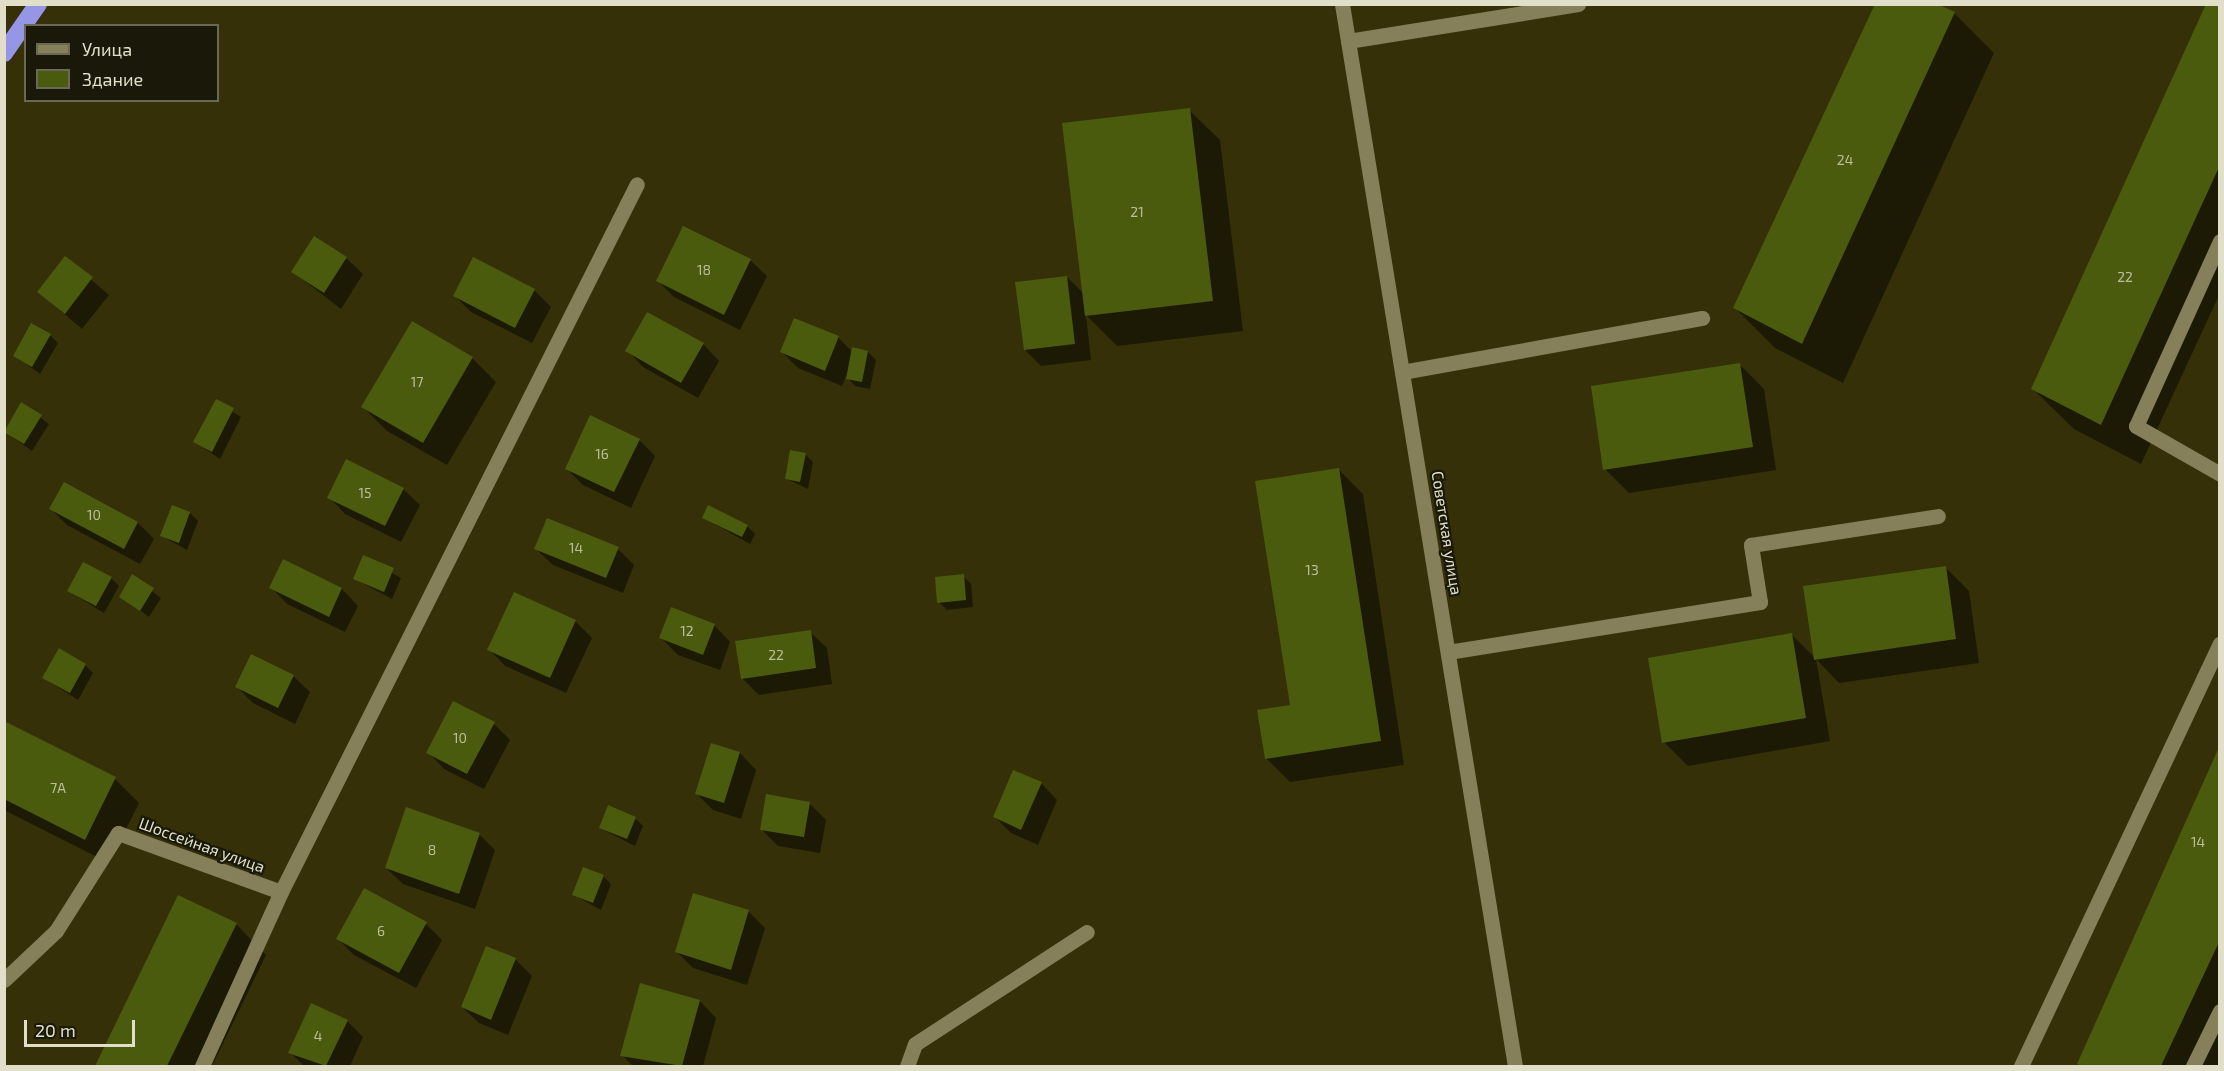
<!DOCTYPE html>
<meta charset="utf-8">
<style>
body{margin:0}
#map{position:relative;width:2224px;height:1071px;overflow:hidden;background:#353008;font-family:"Exo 2",sans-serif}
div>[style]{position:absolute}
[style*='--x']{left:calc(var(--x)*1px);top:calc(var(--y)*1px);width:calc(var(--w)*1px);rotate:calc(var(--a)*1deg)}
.shadow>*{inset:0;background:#0007}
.building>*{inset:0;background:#4a5b0e}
.lane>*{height:15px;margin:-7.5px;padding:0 7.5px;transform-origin:7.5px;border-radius:7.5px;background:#858059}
.street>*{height:15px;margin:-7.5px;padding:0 7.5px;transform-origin:7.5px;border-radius:7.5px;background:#858059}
.highway>*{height:18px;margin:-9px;padding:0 9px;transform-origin:9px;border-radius:9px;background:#9596e5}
span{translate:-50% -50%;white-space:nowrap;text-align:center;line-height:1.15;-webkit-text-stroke:4.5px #1a1808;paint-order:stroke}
.number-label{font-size:14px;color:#bbbe9b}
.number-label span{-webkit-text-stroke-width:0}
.street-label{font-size:16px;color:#e1dfca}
.frame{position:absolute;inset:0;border:6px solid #e1dfca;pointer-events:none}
.legend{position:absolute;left:24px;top:24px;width:195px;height:78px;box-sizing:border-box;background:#1a1808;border:2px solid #6a6856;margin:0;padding:8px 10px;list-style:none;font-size:18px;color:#e1dfca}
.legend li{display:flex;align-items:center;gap:12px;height:30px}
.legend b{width:30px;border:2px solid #6a6856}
.scale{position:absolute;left:24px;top:1020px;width:111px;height:27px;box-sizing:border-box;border:3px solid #e1dfca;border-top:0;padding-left:8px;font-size:18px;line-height:21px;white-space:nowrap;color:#e1dfca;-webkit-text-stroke:4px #1a1808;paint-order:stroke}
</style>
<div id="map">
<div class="shadow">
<div style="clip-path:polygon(2220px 4px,2220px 293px,2141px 464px,2074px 429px,2033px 389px)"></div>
<div style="clip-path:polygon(1954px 13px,1994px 53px,1843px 383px,1775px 348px,1735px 308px)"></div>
<div style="clip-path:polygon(1189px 110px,1220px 140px,1243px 331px,1117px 346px,1086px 315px,1091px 360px,1041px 366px,1025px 350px,1067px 277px,1084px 294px)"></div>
<div style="clip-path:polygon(66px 258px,109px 295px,82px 329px,39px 292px)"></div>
<div style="clip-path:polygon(346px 258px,363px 274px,341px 309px,293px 272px)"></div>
<div style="clip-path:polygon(750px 260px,767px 276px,740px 330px,674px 297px,658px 281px)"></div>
<div style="clip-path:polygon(534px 290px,551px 307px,532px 343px,471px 312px,455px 296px)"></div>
<div style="clip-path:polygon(50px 335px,58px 343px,40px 374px,14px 355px)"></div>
<div style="clip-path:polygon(838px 337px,852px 352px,868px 352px,876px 360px,870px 389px,855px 386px,846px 376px,842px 386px,798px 368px,782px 352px)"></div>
<div style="clip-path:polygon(703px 344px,719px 361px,698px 398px,643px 367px,627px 350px)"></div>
<div style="clip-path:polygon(472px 358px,496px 382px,447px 465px,387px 431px,363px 407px)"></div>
<div style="clip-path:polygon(1740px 365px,1764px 389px,1776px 470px,1629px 493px,1605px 469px)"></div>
<div style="clip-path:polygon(216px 401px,241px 417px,220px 459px,195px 442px)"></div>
<div style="clip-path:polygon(22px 404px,49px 424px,32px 451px,4px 431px)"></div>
<div style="clip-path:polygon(639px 440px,655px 456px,631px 508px,583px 485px,567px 469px)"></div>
<div style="clip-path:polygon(805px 454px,813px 462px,808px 489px,787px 479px)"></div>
<div style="clip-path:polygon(1339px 470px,1363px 494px,1404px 765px,1290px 782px,1266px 758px,1291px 706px)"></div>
<div style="clip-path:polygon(64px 484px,138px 523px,154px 539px,140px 564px,67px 525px,51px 509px)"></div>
<div style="clip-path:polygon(403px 489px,420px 505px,401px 542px,345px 514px,329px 497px)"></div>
<div style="clip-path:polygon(190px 513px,198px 521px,187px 550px,162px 536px)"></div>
<div style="clip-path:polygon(704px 518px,747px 526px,755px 534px,750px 544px)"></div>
<div style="clip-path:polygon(536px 549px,618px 549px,634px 565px,623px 593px,553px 565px)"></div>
<div style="clip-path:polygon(364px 557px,401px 578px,392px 599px,355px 579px)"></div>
<div style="clip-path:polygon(284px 561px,342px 589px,358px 606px,345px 632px,287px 604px,271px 587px)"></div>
<div style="clip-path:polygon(1945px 567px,1969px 591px,1979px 663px,1839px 683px,1816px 659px,1830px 741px,1688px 766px,1664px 742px,1791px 634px,1815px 658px)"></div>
<div style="clip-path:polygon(963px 576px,971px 584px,973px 607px,947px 610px,939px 602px)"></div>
<div style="clip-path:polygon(133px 577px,161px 598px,149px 617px,120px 596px)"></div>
<div style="clip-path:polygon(111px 578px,119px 586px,104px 613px,69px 591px)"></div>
<div style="clip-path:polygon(575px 621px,592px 638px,566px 693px,505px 666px,489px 649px)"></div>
<div style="clip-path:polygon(714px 625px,730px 642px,720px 670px,678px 655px,661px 638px)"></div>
<div style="clip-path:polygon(810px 632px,827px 648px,832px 684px,759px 695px,742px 678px)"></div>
<div style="clip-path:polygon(85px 665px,93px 673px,78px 700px,44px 678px)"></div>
<div style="clip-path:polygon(293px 676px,310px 692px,295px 724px,253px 703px,237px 687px)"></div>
<div style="clip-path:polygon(4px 722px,115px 779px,139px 803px,109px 863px,4px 810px)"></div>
<div style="clip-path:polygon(494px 724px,510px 740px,484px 789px,444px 769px,428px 752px)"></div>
<div style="clip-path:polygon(712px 745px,740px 753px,756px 770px,741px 819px,713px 810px,697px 794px)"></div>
<div style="clip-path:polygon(2220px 748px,2220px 1066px,2081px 1066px,2078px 1064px)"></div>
<div style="clip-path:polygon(1041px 783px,1057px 800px,1038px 845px,1011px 833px,995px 817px)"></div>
<div style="clip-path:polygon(809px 803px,826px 820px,820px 853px,778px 846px,761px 829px)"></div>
<div style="clip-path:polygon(635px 818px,643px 826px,635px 846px,600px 828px)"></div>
<div style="clip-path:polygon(479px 834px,495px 850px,475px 909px,403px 884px,386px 868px)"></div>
<div style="clip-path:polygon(603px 876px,611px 884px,601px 910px,574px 895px)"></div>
<div style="clip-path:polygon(179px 897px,236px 924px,266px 955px,212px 1066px,96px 1066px)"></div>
<div style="clip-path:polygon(748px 911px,765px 928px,747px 985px,693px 968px,677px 952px)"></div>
<div style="clip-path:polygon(426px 924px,442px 940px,416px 988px,354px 955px,338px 939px)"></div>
<div style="clip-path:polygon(515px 959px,532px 976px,508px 1035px,479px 1023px,462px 1007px)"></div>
<div style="clip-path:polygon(700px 1001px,716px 1018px,703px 1066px,633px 1066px,622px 1055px)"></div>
<div style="clip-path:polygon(347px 1021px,363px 1037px,350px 1066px,304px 1066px,290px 1052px)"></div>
</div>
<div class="building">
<div style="clip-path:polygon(1875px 4px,1937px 4px,1955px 12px,1802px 344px,1733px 308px)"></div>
<div style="clip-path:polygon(2206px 4px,2220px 4px,2220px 165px,2101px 425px,2031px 389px)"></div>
<div style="clip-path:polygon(1190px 108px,1213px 301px,1085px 316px,1062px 123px)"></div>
<div style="clip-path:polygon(683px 226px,751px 259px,724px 315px,656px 281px)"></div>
<div style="clip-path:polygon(314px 236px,347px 257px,324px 293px,291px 272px)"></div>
<div style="clip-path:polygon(65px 256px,93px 277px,65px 314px,37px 292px)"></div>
<div style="clip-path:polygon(473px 257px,535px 289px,515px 328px,453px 296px)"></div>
<div style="clip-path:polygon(1067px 276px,1075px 344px,1024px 350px,1015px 282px)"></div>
<div style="clip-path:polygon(647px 312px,704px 343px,681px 383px,625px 351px)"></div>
<div style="clip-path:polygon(794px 318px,839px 336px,825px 371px,780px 352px)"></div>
<div style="clip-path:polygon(412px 321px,473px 357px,423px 443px,361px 407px)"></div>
<div style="clip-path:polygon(31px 323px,51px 334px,32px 367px,13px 356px)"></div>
<div style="clip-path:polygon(852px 347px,868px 351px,862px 382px,846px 379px)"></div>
<div style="clip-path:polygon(1740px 363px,1753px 447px,1603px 470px,1591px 386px)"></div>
<div style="clip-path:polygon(216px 399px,234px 408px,212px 452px,193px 442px)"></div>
<div style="clip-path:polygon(21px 402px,42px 415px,24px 444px,4px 432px)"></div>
<div style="clip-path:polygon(590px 415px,640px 439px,614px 492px,565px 469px)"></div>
<div style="clip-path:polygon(790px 450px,806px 453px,800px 482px,785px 479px)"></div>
<div style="clip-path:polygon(346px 459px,404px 488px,385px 526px,327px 498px)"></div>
<div style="clip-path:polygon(1339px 468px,1381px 741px,1265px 759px,1257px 710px,1290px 705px,1255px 481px)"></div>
<div style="clip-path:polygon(64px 482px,138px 522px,124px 549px,49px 509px)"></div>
<div style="clip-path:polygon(172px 505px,190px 512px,179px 543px,160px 536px)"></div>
<div style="clip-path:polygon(708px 505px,748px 525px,742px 537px,702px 518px)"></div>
<div style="clip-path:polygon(547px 518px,619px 547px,606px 578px,534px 549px)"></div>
<div style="clip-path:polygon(363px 555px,394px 568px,384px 592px,353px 579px)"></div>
<div style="clip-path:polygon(283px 559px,342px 588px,329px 617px,269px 588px)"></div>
<div style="clip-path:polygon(83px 562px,112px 577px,96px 606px,67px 591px)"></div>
<div style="clip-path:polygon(1946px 566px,1956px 639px,1814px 660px,1803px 586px)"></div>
<div style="clip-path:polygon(132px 574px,154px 588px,140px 611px,119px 597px)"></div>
<div style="clip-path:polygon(964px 574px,966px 600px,937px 603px,935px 577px)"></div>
<div style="clip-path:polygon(514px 592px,576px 620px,550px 678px,487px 650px)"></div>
<div style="clip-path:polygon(671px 607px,715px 624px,703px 655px,659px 638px)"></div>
<div style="clip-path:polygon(811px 630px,816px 668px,741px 679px,735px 641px)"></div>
<div style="clip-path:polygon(1792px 633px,1806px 718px,1662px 743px,1648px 658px)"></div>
<div style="clip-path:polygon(59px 648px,86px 664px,70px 693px,42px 678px)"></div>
<div style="clip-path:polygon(251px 654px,294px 675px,278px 708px,235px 687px)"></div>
<div style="clip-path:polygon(453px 701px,495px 722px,467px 774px,426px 753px)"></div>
<div style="clip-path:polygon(4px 721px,116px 777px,85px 840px,4px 799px)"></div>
<div style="clip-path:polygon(711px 743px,740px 752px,724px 803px,695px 794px)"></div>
<div style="clip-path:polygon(2220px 745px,2220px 940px,2161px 1066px,2082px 1066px,2077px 1064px)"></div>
<div style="clip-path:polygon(1013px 770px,1042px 782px,1021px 830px,993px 817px)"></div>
<div style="clip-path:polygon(766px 794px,810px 802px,804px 837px,760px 830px)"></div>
<div style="clip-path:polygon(608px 805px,636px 817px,627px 839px,599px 828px)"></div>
<div style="clip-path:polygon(406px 807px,480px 833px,459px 894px,385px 868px)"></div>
<div style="clip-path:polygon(583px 867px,604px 875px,593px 903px,572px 895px)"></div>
<div style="clip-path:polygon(364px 888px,427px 922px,399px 973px,336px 939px)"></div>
<div style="clip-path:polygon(693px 893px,749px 910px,731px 970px,675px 952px)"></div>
<div style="clip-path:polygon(178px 895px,237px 923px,167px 1066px,95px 1066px)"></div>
<div style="clip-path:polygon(486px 946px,516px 958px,491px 1020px,461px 1007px)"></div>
<div style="clip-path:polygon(640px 983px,700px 1000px,682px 1066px,620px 1056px)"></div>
<div style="clip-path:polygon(311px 1003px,348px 1020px,326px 1066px,288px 1053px)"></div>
</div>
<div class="lane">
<div style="--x:1348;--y:41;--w:233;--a:-9.1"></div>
<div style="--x:2220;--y:241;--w:203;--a:114.4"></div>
<div style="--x:2136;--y:426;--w:97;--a:29.7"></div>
<div style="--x:1402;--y:372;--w:305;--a:-10.2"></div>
<div style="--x:1448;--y:652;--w:316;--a:-9.1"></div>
<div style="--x:1760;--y:602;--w:58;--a:-99"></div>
<div style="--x:1751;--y:545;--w:189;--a:-8.8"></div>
<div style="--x:202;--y:1066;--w:191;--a:-65.6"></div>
<div style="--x:281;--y:892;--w:792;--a:-63.31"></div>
<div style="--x:907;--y:1066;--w:23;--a:-70"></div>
<div style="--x:915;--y:1044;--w:205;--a:-33.1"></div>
<div style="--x:2021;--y:1066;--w:467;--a:-64.8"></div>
<div style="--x:2193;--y:1066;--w:61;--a:-63.9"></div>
</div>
<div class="street">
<div style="--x:1342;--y:4;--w:1076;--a:80.75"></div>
<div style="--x:4;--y:980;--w:71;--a:-43.3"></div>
<div style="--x:56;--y:931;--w:116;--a:-57.7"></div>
<div style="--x:118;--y:833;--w:173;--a:19.9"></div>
</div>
<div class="highway">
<div style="--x:4;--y:53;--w:60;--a:-55.2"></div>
</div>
<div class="number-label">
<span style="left:1845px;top:160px">24</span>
<span style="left:1137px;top:212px">21</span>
<span style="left:704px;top:270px">18</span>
<span style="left:2125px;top:277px">22</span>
<span style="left:417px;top:382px">17</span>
<span style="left:602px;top:454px">16</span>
<span style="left:365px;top:493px">15</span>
<span style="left:94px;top:515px">10</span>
<span style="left:576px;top:548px">14</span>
<span style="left:1312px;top:570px">13</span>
<span style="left:687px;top:631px">12</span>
<span style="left:776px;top:655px">22</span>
<span style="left:460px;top:738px">10</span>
<span style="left:58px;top:788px">7А</span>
<span style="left:2198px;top:842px">14</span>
<span style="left:432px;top:850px">8</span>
<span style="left:381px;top:931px">6</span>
<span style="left:318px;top:1036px">4</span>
</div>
<div class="street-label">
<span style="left:1447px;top:533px;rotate:81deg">Советская улица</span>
<span style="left:202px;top:845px;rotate:20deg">Шоссейная улица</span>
</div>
<div class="frame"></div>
<ul class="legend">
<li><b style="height:8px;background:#858059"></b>Улица</li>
<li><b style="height:16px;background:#4a5b0e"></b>Здание</li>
</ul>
<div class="scale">20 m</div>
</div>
